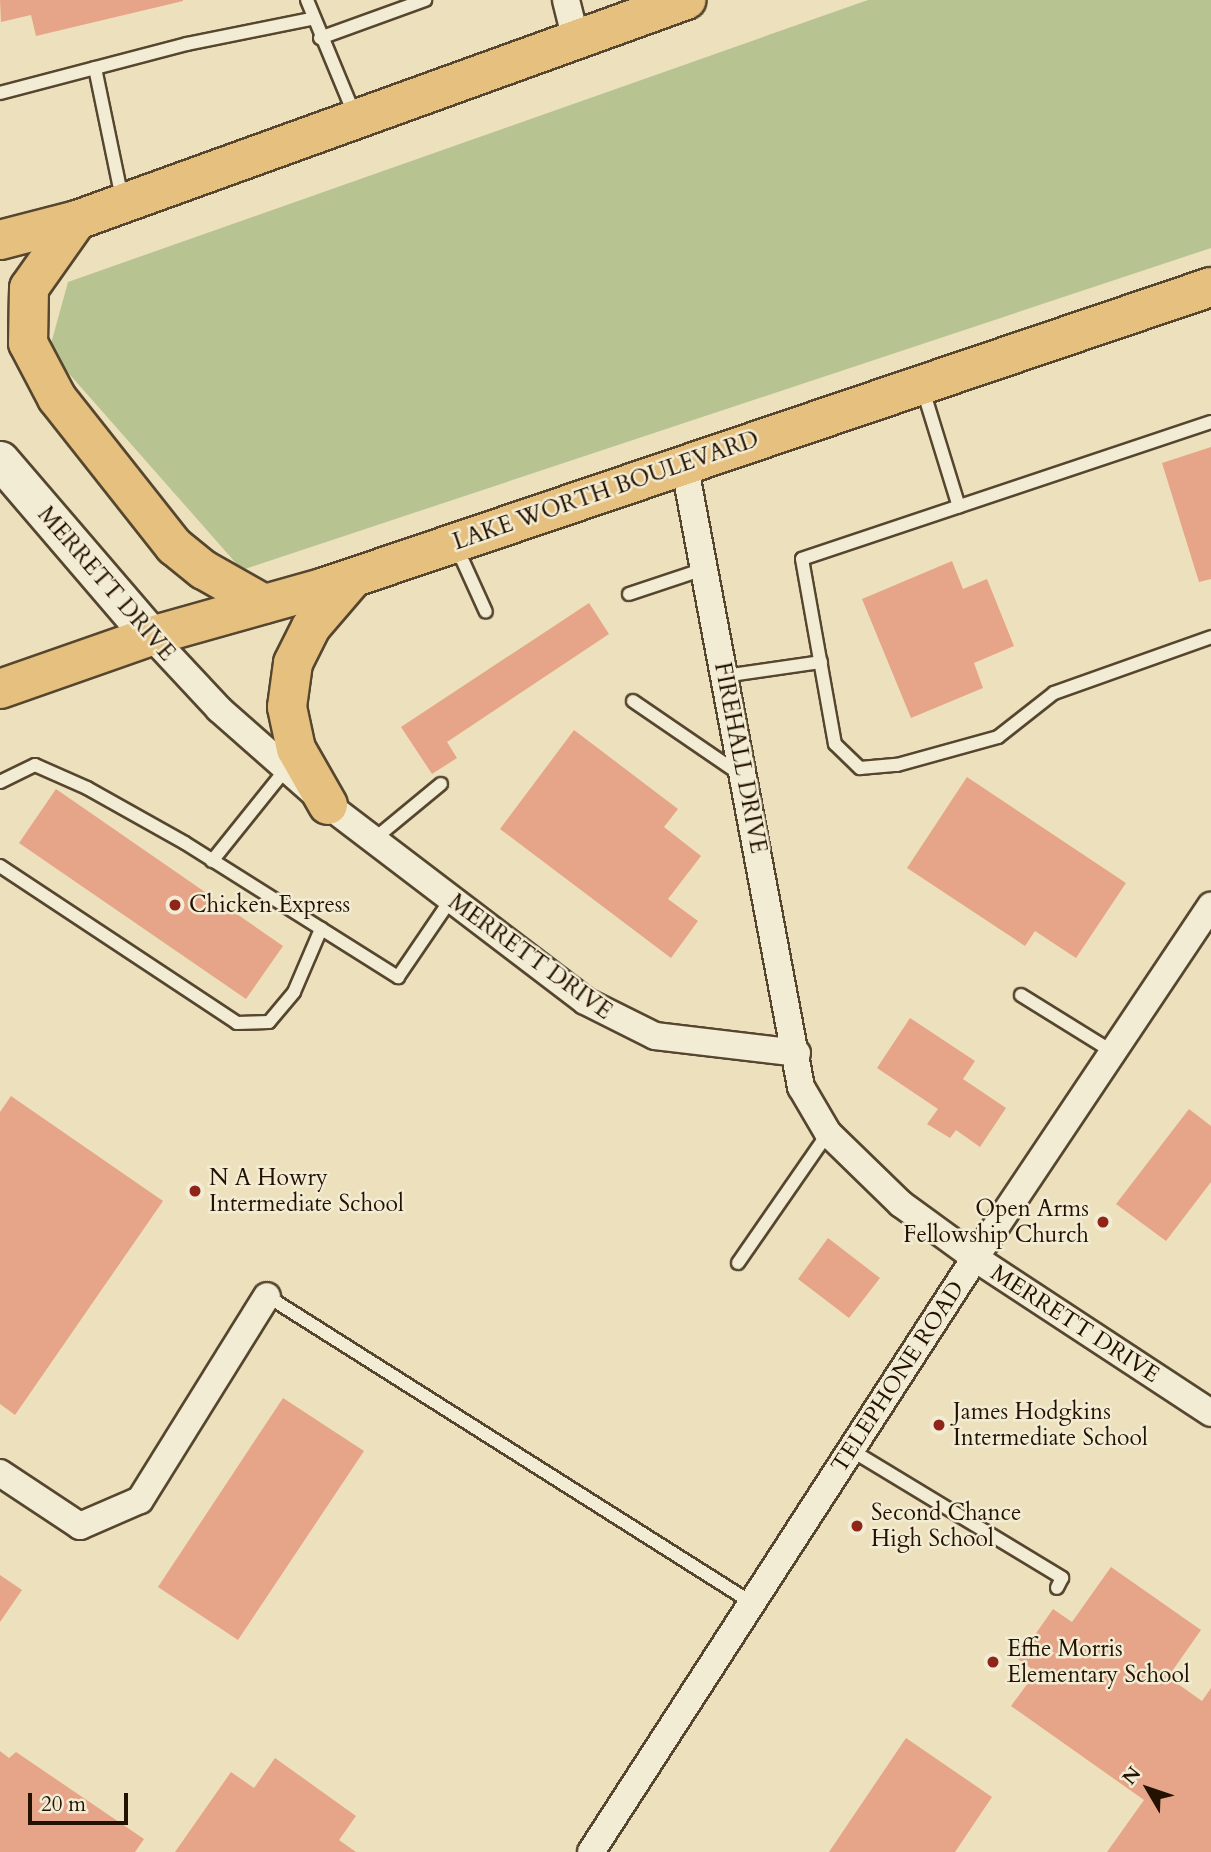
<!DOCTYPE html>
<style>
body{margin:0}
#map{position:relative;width:1211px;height:1852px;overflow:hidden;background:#ede1bd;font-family:Cardo,serif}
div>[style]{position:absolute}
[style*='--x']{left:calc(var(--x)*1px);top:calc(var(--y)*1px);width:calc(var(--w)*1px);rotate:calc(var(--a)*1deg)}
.green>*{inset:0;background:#b8c392}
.building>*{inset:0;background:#e6a588}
.roads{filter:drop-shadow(2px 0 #56462f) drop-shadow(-2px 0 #56462f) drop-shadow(0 2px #56462f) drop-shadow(0 -2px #56462f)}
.service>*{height:12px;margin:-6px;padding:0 6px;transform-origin:6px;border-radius:6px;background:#f3ecd4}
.minor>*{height:26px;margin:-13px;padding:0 13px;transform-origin:13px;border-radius:13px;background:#f3ecd4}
.secondary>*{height:37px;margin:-18.5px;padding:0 18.5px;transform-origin:18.5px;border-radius:18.5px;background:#f3ecd4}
.trunk>*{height:38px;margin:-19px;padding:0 19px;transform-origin:19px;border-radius:19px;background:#e6c07e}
.dots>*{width:19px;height:19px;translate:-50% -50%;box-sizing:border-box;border:4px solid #f3ecd4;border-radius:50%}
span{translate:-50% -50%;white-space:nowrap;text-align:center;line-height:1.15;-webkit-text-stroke:5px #f3ecd4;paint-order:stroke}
.street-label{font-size:23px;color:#241200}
.poi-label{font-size:23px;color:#241200}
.left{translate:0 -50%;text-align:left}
.right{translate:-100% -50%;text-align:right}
.north{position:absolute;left:1113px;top:1754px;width:70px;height:70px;-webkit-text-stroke:5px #f3ecd4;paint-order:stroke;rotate:309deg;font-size:19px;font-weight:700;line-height:28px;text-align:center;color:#241200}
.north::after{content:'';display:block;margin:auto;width:24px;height:32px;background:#241200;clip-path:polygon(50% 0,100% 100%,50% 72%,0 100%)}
.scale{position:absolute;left:28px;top:1793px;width:100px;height:32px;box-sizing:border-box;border:4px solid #241200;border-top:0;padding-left:9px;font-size:21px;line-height:24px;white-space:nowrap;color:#241200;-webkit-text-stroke:5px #f3ecd4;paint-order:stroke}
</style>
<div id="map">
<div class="green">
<div style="clip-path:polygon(868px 0,1211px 0,1211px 248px,242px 570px,49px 351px,68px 282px)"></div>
</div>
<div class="building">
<div style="clip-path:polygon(0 0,183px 0,183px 1px,36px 36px,31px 15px,1px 22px)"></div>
<div style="clip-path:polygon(1211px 447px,1211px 579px,1199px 582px,1162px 463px)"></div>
<div style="clip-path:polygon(952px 561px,963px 589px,987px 579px,1014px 646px,974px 663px,983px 688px,911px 718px,862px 599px)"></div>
<div style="clip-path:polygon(589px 603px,609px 634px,447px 742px,457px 758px,432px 774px,401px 727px)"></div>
<div style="clip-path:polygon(574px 730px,678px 809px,664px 827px,701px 856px,668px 899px,698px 921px,671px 958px,500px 829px)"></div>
<div style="clip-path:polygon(967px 777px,1126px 883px,1076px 958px,1035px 931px,1025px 946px,907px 868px)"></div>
<div style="clip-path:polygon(56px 789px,283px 946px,246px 999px,19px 843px)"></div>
<div style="clip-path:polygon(910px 1018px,975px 1061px,963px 1079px,1006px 1108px,980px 1147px,956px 1130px,950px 1138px,927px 1124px,938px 1109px,877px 1068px)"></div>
<div style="clip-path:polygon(11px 1096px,163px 1201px,15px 1415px,0 1404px,0 1112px)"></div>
<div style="clip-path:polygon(1189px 1109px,1211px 1126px,1211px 1182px,1166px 1241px,1116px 1204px)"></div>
<div style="clip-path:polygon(828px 1238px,880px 1278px,849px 1318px,798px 1279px)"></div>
<div style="clip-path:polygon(283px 1398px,364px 1451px,238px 1640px,158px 1587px)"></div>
<div style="clip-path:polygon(1111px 1567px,1201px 1630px,1168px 1677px,1202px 1701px,1211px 1688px,1211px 1852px,1107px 1852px,1144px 1800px,1011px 1706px,1036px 1672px,1018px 1659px,1053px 1609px,1072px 1622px)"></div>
<div style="clip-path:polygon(0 1575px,22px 1590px,0 1622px)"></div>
<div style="clip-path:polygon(906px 1738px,992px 1797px,955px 1852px,829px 1852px)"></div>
<div style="clip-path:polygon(0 1751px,9px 1758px,16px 1752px,144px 1839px,135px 1852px,0 1852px)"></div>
<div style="clip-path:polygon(275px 1758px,356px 1816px,339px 1840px,356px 1852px,175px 1852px,231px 1772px,254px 1788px)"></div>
</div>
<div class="roads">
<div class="service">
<div style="--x:307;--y:0;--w:126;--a:67.5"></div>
<div style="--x:320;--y:38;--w:112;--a:-19.9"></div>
<div style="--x:95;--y:68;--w:133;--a:78.3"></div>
<div style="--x:0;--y:93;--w:193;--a:-14.7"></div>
<div style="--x:187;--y:44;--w:126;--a:-11.4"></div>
<div style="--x:923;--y:390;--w:122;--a:72.9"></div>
<div style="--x:1211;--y:422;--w:431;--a:161.5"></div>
<div style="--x:802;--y:559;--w:188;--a:79.9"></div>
<div style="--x:835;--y:744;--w:35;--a:44"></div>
<div style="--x:860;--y:768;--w:37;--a:-5"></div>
<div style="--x:897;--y:765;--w:105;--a:-15.5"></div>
<div style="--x:998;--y:737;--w:71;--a:-38.2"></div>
<div style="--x:1054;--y:693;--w:167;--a:-19.6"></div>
<div style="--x:456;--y:546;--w:72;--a:65.6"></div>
<div style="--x:629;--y:594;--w:79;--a:-18.4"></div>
<div style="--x:724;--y:676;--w:98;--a:-8.2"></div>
<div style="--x:633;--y:701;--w:131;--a:34.4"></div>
<div style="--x:0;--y:782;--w:39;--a:-26"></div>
<div style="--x:35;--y:765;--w:57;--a:23.9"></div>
<div style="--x:87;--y:788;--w:112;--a:29.3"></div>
<div style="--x:185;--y:843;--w:252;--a:32.2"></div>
<div style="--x:398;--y:977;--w:94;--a:-55.8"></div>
<div style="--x:373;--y:840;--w:88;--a:-39.5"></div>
<div style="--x:212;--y:861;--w:118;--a:-51.2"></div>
<div style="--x:0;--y:866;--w:284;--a:33.5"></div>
<div style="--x:237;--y:1023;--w:32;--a:-2"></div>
<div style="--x:269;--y:1022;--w:39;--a:-50"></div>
<div style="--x:294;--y:992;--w:69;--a:-66.8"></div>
<div style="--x:1021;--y:995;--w:108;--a:31.8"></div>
<div style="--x:738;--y:1263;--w:158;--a:-55.3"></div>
<div style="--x:267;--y:1296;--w:574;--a:32.33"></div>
<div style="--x:851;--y:1450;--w:247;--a:31.2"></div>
<div style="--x:1062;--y:1578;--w:11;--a:117"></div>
</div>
<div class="minor">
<div style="--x:566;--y:0;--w:38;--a:76"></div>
<div style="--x:684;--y:463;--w:635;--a:79.38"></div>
<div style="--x:801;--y:1087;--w:53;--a:59.6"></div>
<div style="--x:828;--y:1133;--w:102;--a:44.2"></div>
<div style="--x:901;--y:1204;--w:92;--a:36.1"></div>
<div style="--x:975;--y:1258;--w:282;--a:33.3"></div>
<div style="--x:151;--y:636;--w:100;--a:47"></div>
<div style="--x:219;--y:709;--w:145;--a:41.4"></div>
<div style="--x:328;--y:805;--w:323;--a:37.3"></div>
<div style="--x:585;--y:1001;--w:78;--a:26.6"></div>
<div style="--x:655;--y:1036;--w:143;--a:6.8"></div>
<div style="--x:0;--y:1473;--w:96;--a:33.5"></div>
<div style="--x:80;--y:1526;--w:65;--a:-23.4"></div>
<div style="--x:140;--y:1500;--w:240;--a:-58.1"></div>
<div style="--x:591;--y:1852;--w:707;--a:-57.12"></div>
<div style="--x:975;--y:1258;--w:424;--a:-56.2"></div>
</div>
<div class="secondary">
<div style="--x:0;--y:460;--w:232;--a:49.4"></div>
</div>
<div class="trunk">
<div style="--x:77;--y:220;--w:83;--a:125.2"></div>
<div style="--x:29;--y:288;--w:55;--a:91"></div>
<div style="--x:28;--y:343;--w:62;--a:62.2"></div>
<div style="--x:57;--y:398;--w:189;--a:51.7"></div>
<div style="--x:174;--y:546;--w:38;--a:39"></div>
<div style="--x:204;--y:570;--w:69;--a:29.5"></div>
<div style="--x:0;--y:240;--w:80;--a:-14.6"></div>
<div style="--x:77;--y:220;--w:648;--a:-19.86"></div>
<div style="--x:0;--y:689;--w:160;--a:-19.3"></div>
<div style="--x:151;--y:636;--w:181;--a:-15.7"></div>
<div style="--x:325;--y:587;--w:935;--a:-18.71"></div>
<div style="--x:328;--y:805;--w:64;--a:-119.7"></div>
<div style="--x:296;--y:749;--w:43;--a:-102.1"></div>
<div style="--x:287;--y:707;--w:44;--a:-82.2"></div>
<div style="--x:293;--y:663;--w:40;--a:-63.4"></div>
<div style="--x:311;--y:627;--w:65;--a:-49.4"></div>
</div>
</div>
<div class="dots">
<div style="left:175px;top:905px;background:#8f2418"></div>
<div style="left:195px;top:1191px;background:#8f2418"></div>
<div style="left:1103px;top:1222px;background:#8f2418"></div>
<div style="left:939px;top:1425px;background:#8f2418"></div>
<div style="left:857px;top:1526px;background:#8f2418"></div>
<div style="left:993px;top:1662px;background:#8f2418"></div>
</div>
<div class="street-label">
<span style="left:606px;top:491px;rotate:-19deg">LAKE WORTH BOULEVARD</span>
<span style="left:106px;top:584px;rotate:49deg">MERRETT DRIVE</span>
<span style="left:740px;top:758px;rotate:79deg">FIREHALL DRIVE</span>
<span style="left:530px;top:957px;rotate:36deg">MERRETT DRIVE</span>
<span style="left:1075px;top:1324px;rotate:33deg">MERRETT DRIVE</span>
<span style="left:898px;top:1377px;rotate:-57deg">TELEPHONE ROAD</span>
</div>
<div class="poi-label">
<span class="left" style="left:189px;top:905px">Chicken Express</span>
<span class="left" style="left:209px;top:1191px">N A Howry<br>Intermediate School</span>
<span class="right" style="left:1089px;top:1222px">Open Arms<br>Fellowship Church</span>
<span class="left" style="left:953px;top:1425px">James Hodgkins<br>Intermediate School</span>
<span class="left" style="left:871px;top:1526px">Second Chance<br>High School</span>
<span class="left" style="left:1007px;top:1662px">Effie Morris<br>Elementary School</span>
</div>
<div class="north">N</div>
<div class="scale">20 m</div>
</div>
